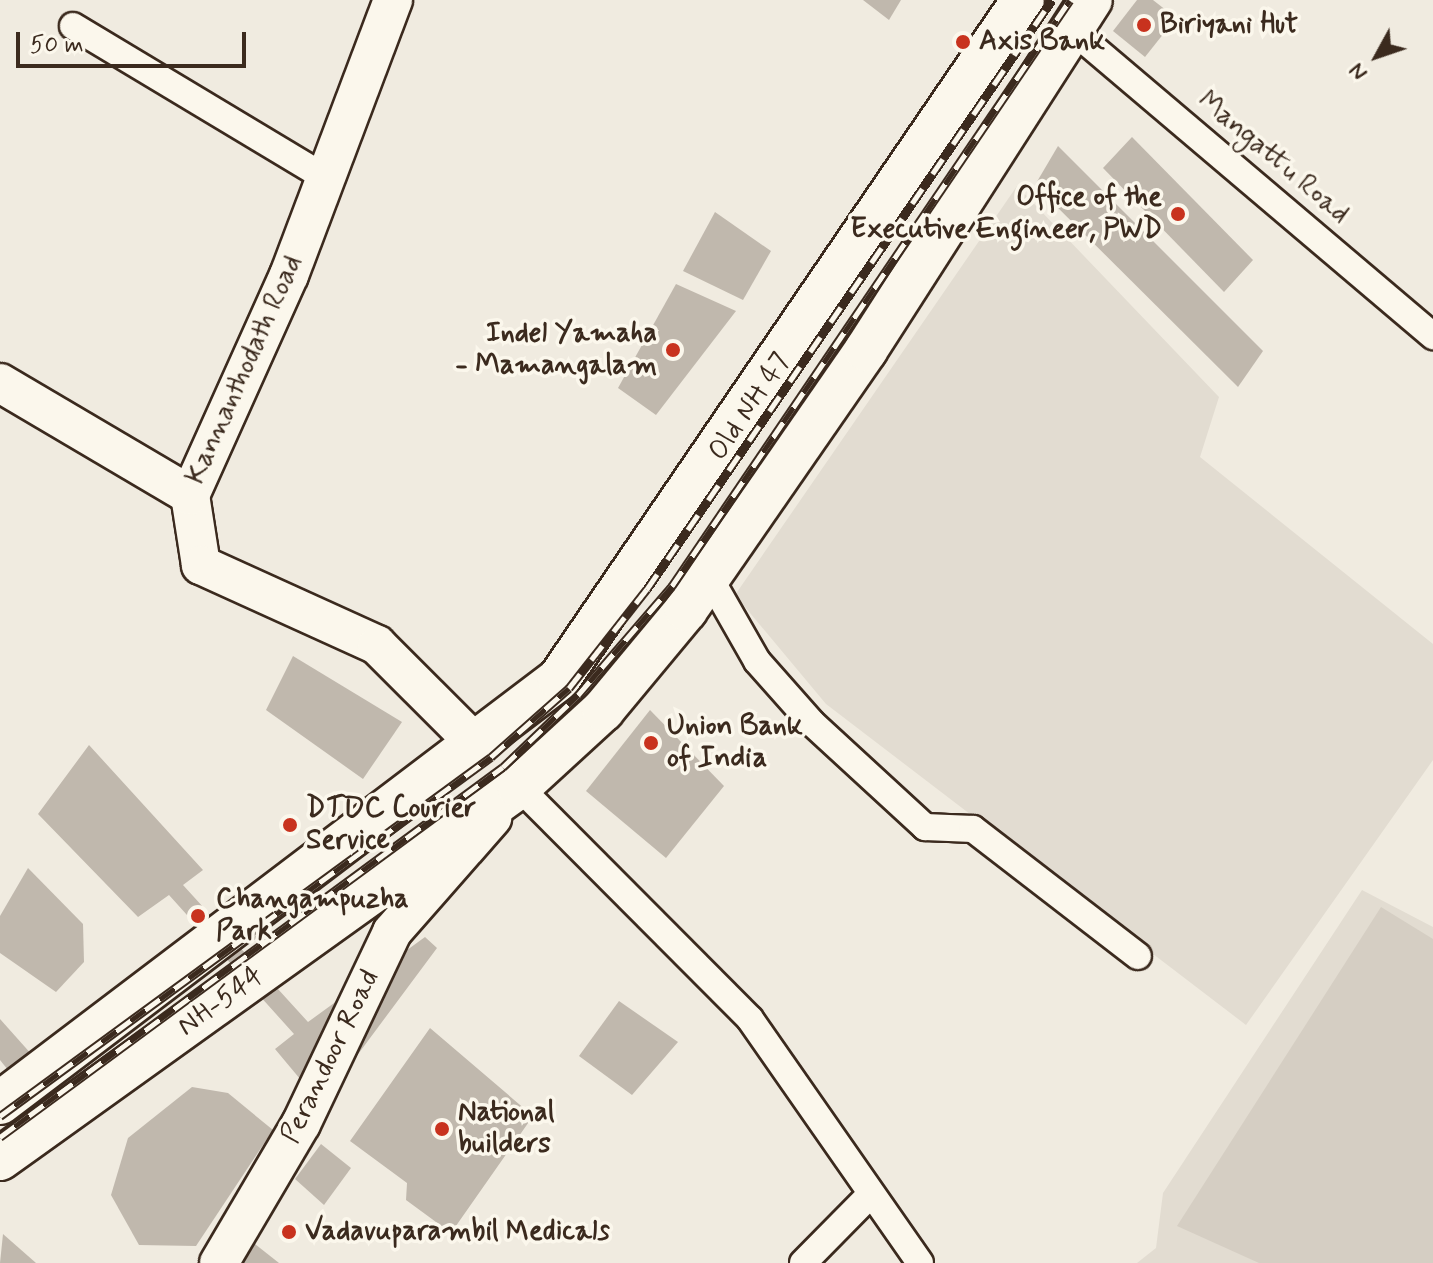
<!DOCTYPE html>
<style>
body{margin:0}
#map{position:relative;width:1433px;height:1263px;overflow:hidden;background:#f0ebe0;font-family:Mynerve,sans-serif}
div>[style]{position:absolute}
[style*='--x']{left:calc(var(--x)*1px);top:calc(var(--y)*1px);width:calc(var(--w)*1px);rotate:calc(var(--a)*1deg)}
.built>*{inset:0;background:#e2dcd1}
.green>*{inset:0;background:#d5cec3}
.building>*{inset:0;background:#c0b8ad}
.roads{filter:drop-shadow(2px 0 #3b2a1e) drop-shadow(-2px 0 #3b2a1e) drop-shadow(0 2px #3b2a1e) drop-shadow(0 -2px #3b2a1e)}
.street>*{height:26px;margin:-13px;padding:0 13px;transform-origin:13px;border-radius:13px;background:#fbf7ec}
.secondary>*{height:38px;margin:-19px;padding:0 19px;transform-origin:19px;border-radius:19px;background:#fbf7ec}
.primary>*{height:42px;margin:-21px;padding:0 21px;transform-origin:21px;border-radius:21px;background:#fbf7ec}
.rail>*{height:9px;margin-top:-4.5px;transform-origin:0;background:repeating-linear-gradient(90deg,#fbf7ec 0 18px,#3b2a1e 0 36px);box-sizing:border-box;border-block:2px solid #3b2a1e}
.dots>*{width:22px;height:22px;translate:-50% -50%;box-sizing:border-box;border:4px solid #fbf7ec;border-radius:50%}
span{translate:-50% -50%;white-space:nowrap;text-align:center;line-height:1.15;-webkit-text-stroke:7px #fbf7ec;paint-order:stroke}
.poi-label{font-size:28px;color:#3b2a1e;font-weight:700}
.left{translate:0 -50%;text-align:left}
.right{translate:-100% -50%;text-align:right}
.street-label{font-size:28px;color:#3b2a1e}
.north{position:absolute;left:1337px;top:16px;width:80px;height:80px;-webkit-text-stroke:6px #fbf7ec;paint-order:stroke;rotate:230deg;font-size:22px;font-weight:700;line-height:32px;text-align:center;color:#3b2a1e}
.north::after{content:'';display:block;margin:auto;width:28px;height:36px;background:#3b2a1e;clip-path:polygon(50% 0,100% 100%,50% 72%,0 100%)}
.scale{position:absolute;left:16px;top:32px;width:230px;height:36px;box-sizing:border-box;border:4px solid #3b2a1e;border-top:0;padding-left:10px;font-size:24px;line-height:28px;white-space:nowrap;color:#3b2a1e;-webkit-text-stroke:6px #fbf7ec;paint-order:stroke}
</style>
<div id="map">
<div class="built">
<div style="clip-path:polygon(1017px 186px,1219px 397px,1200px 457px,1433px 644px,1433px 760px,1246px 1025px,826px 704px,735px 595px)"></div>
<div style="clip-path:polygon(1362px 890px,1433px 927px,1433px 1263px,1137px 1263px,1156px 1248px,1163px 1193px)"></div>
</div>
<div class="green">
<div style="clip-path:polygon(1381px 907px,1433px 939px,1433px 1263px,1259px 1263px,1177px 1226px)"></div>
</div>
<div class="building">
<div style="clip-path:polygon(863px 0,901px 0,889px 20px)"></div>
<div style="clip-path:polygon(1137px 0,1153px 0,1176px 18px,1145px 57px,1113px 31px)"></div>
<div style="clip-path:polygon(1132px 137px,1253px 260px,1224px 292px,1103px 168px)"></div>
<div style="clip-path:polygon(1058px 146px,1263px 351px,1238px 387px,1035px 185px)"></div>
<div style="clip-path:polygon(715px 212px,771px 251px,743px 300px,683px 271px)"></div>
<div style="clip-path:polygon(676px 284px,736px 311px,656px 415px,618px 388px)"></div>
<div style="clip-path:polygon(293px 656px,402px 722px,363px 779px,266px 710px)"></div>
<div style="clip-path:polygon(650px 710px,724px 786px,666px 858px,586px 791px)"></div>
<div style="clip-path:polygon(89px 745px,203px 870px,183px 885px,308px 1022px,425px 937px,437px 948px,321px 1104px,275px 1049px,294px 1034px,169px 895px,138px 917px,38px 814px)"></div>
<div style="clip-path:polygon(28px 868px,83px 924px,84px 962px,56px 992px,0 953px,0 916px)"></div>
<div style="clip-path:polygon(619px 1001px,678px 1042px,632px 1095px,579px 1056px)"></div>
<div style="clip-path:polygon(0 1019px,33px 1056px,12px 1075px,0 1060px)"></div>
<div style="clip-path:polygon(430px 1028px,533px 1116px,451px 1233px,406px 1200px,407px 1183px,350px 1141px)"></div>
<div style="clip-path:polygon(192px 1087px,228px 1093px,273px 1130px,196px 1246px,139px 1245px,111px 1195px,128px 1138px)"></div>
<div style="clip-path:polygon(321px 1144px,351px 1168px,324px 1205px,295px 1179px)"></div>
<div style="clip-path:polygon(3px 1234px,36px 1263px,0 1263px)"></div>
<div style="clip-path:polygon(251px 1241px,279px 1263px,237px 1263px)"></div>
</div>
<div class="roads">
<div class="street">
<div style="--x:73;--y:26;--w:295;--a:31"></div>
<div style="--x:1071;--y:29;--w:475;--a:40.3"></div>
<div style="--x:708;--y:575;--w:99;--a:60.3"></div>
<div style="--x:757;--y:661;--w:83;--a:48.4"></div>
<div style="--x:812;--y:723;--w:154;--a:42.6"></div>
<div style="--x:925;--y:827;--w:48;--a:2.4"></div>
<div style="--x:973;--y:829;--w:208;--a:37.6"></div>
<div style="--x:519;--y:787;--w:327;--a:45.1"></div>
<div style="--x:750;--y:1019;--w:297;--a:55.1"></div>
<div style="--x:803;--y:1263;--w:97;--a:-45.4"></div>
</div>
<div class="secondary">
<div style="--x:393;--y:0;--w:294;--a:110.7"></div>
<div style="--x:289;--y:275;--w:241;--a:114.2"></div>
<div style="--x:190;--y:495;--w:71;--a:81.1"></div>
<div style="--x:201;--y:565;--w:193;--a:24.4"></div>
<div style="--x:377;--y:645;--w:141;--a:45"></div>
<div style="--x:0;--y:383;--w:221;--a:30.5"></div>
<div style="--x:219;--y:1263;--w:161;--a:-59.5"></div>
<div style="--x:301;--y:1124;--w:212;--a:-64.6"></div>
<div style="--x:392;--y:932;--w:152;--a:-48.7"></div>
</div>
<div class="primary">
<div style="--x:0;--y:1103;--w:702;--a:-37.18"></div>
<div style="--x:559;--y:679;--w:822;--a:-55.65"></div>
<div style="--x:0;--y:1159;--w:639;--a:-35.63"></div>
<div style="--x:519;--y:787;--w:114;--a:-42.5"></div>
<div style="--x:603;--y:710;--w:130;--a:-50.3"></div>
<div style="--x:686;--y:610;--w:316;--a:-55.3"></div>
<div style="--x:866;--y:350;--w:416;--a:-57.3"></div>
</div>
</div>
<div class="rail">
<div style="--x:0;--y:1116;--w:608;--a:-36.17"></div>
<div style="--x:491;--y:757;--w:104;--a:-41.5"></div>
<div style="--x:569;--y:688;--w:126;--a:-51.8"></div>
<div style="--x:647;--y:589;--w:715;--a:-55.49"></div>
<div style="--x:0;--y:1137;--w:624;--a:-36.34"></div>
<div style="--x:503;--y:767;--w:104;--a:-43.8"></div>
<div style="--x:578;--y:695;--w:144;--a:-49.2"></div>
<div style="--x:672;--y:586;--w:708;--a:-55.82"></div>
</div>
<div class="dots">
<div style="left:1144px;top:25px;background:#c8321e"></div>
<div style="left:963px;top:42px;background:#c8321e"></div>
<div style="left:1178px;top:214px;background:#c8321e"></div>
<div style="left:673px;top:350px;background:#c8321e"></div>
<div style="left:651px;top:743px;background:#c8321e"></div>
<div style="left:290px;top:825px;background:#c8321e"></div>
<div style="left:198px;top:916px;background:#c8321e"></div>
<div style="left:442px;top:1129px;background:#c8321e"></div>
<div style="left:289px;top:1232px;background:#c8321e"></div>
</div>
<div class="poi-label">
<span class="left" style="left:1160px;top:25px">Biriyani Hut</span>
<span class="left" style="left:979px;top:42px">Axis Bank</span>
<span class="right" style="left:1162px;top:214px">Office of the<br>Executive Engineer, PWD</span>
<span class="right" style="left:657px;top:350px">Indel Yamaha<br>- Mamangalam</span>
<span class="left" style="left:667px;top:743px">Union Bank<br>of India</span>
<span class="left" style="left:306px;top:825px">DTDC Courier<br>Service</span>
<span class="left" style="left:216px;top:916px">Changampuzha<br>Park</span>
<span class="left" style="left:458px;top:1129px">National<br>builders</span>
<span class="left" style="left:305px;top:1232px">Vadavuparambil Medicals</span>
</div>
<div class="street-label">
<span style="left:1273px;top:158px;rotate:40deg">Mangattu Road</span>
<span style="left:245px;top:370px;rotate:-66deg">Kannanthodath Road</span>
<span style="left:750px;top:407px;rotate:-56deg">Old NH 47</span>
<span style="left:221px;top:1002px;rotate:-36deg">NH-544</span>
<span style="left:331px;top:1057px;rotate:-64deg">Perandoor Road</span>
</div>
<div class="north">N</div>
<div class="scale">50 m</div>
</div>
